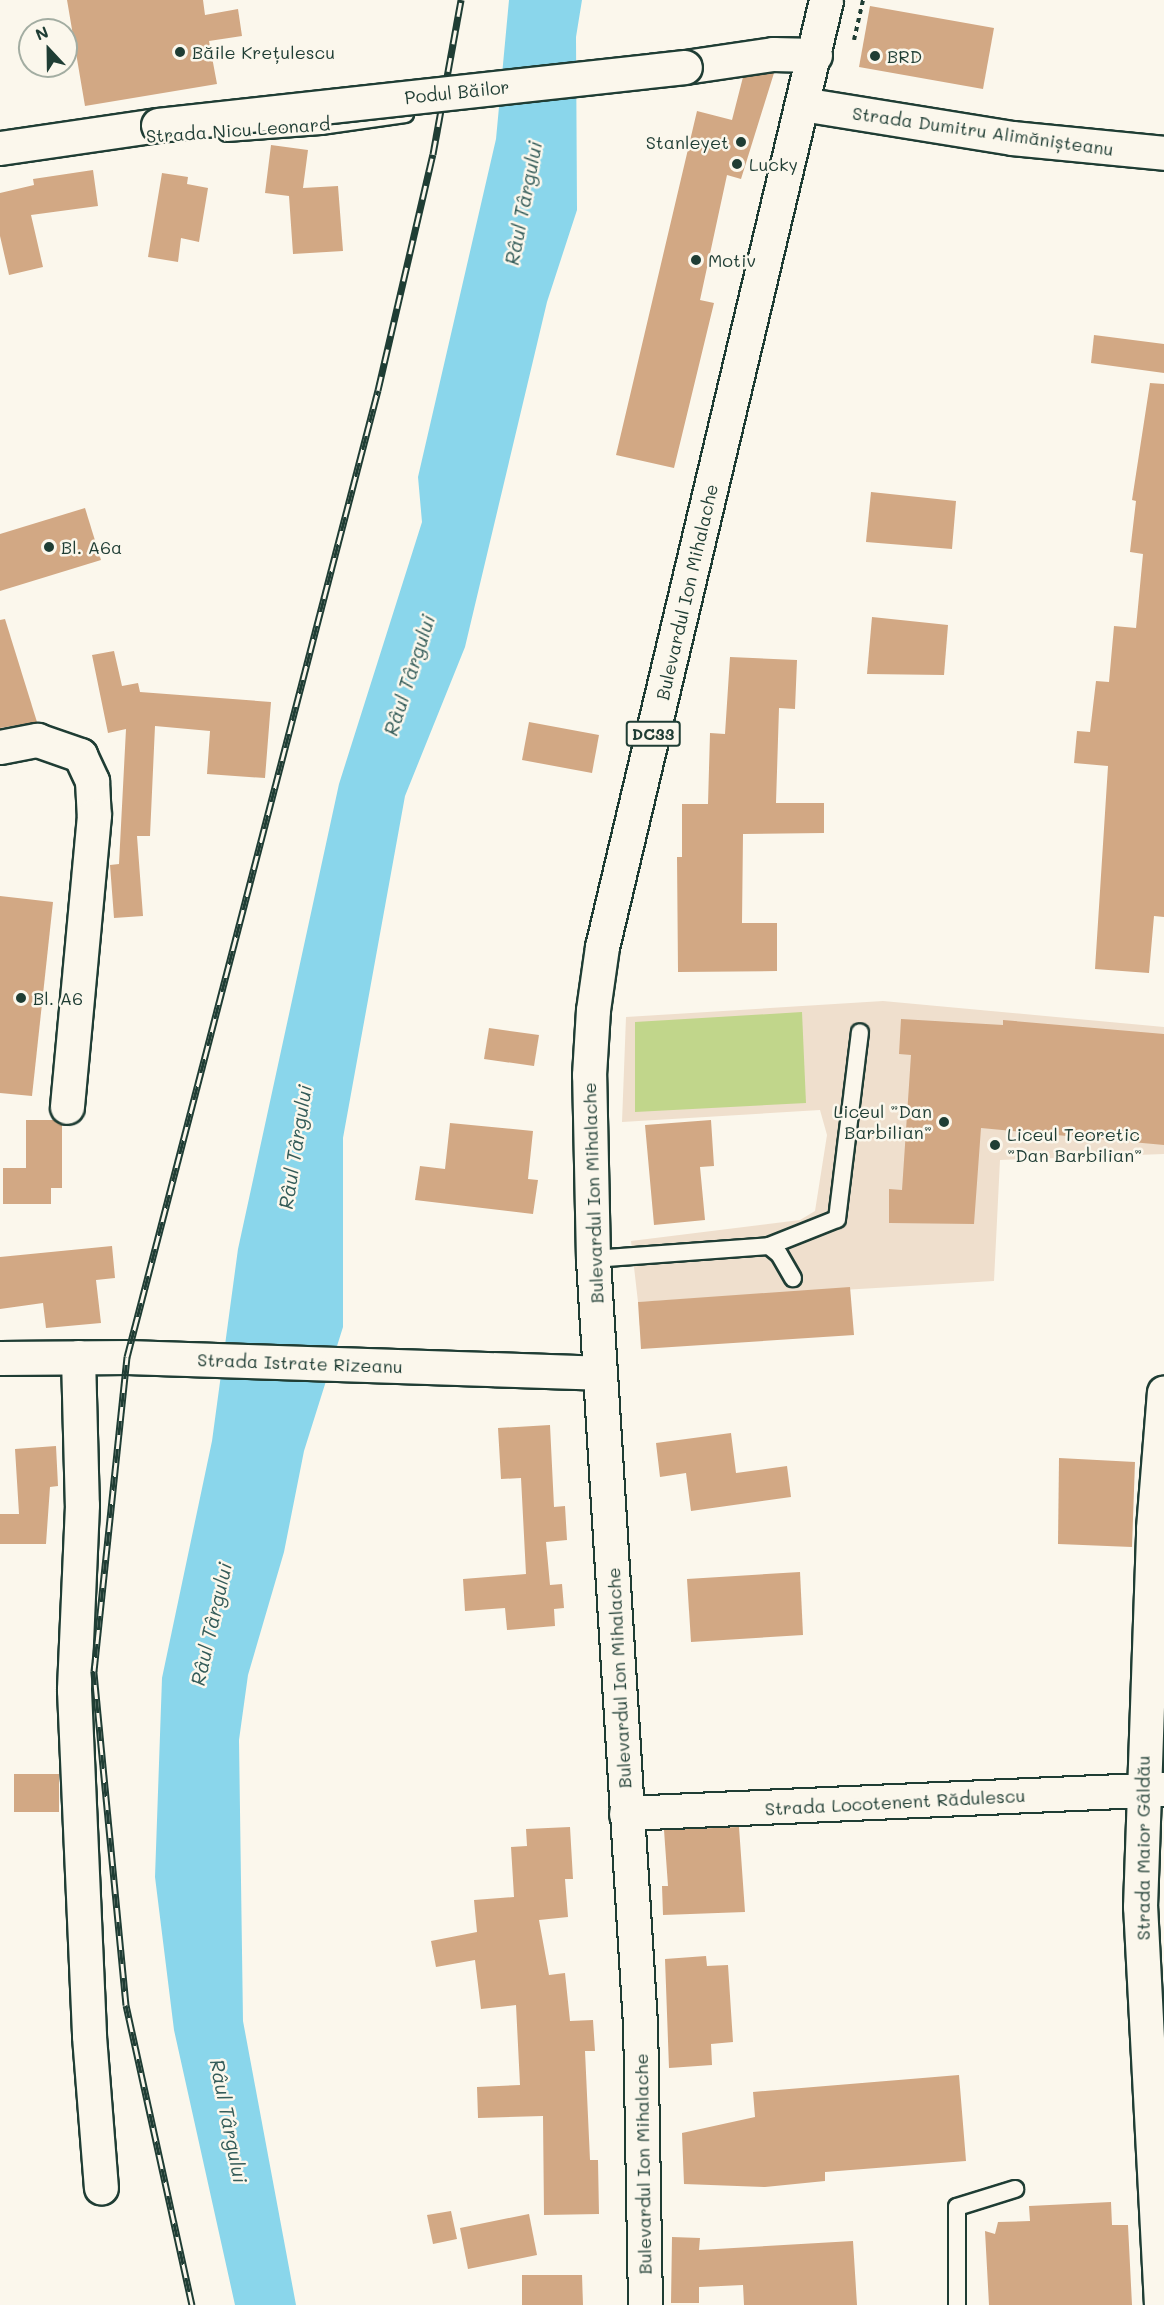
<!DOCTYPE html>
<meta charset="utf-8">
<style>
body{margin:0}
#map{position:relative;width:1164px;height:2305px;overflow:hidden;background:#fbf7ec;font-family:Mali,sans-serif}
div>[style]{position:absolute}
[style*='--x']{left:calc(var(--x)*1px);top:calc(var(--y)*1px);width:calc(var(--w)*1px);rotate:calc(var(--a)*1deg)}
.built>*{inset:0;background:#efdfcd}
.green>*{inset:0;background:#c1d68b}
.water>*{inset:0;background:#8ad6eb}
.building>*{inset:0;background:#d2a884}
.path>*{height:4px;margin-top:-2px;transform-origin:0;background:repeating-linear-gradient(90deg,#1f3d34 0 4.5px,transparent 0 9px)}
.roads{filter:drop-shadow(2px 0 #1f3d34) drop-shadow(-2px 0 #1f3d34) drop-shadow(0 2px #1f3d34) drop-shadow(0 -2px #1f3d34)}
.lane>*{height:16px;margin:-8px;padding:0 8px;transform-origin:8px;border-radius:8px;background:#fbf7ec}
.street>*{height:33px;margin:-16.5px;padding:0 16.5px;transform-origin:16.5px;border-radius:16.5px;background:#fbf7ec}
.secondary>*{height:33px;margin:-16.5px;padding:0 16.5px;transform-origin:16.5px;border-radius:16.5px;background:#fbf7ec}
.highway>*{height:33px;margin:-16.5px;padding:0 16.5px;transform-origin:16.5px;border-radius:16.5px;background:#fbf7ec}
.rail>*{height:7px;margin-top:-3.5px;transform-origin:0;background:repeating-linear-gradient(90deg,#fbf7ec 0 14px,#1f3d34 0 28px);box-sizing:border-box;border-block:2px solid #1f3d34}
.bridges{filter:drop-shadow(2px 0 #1f3d34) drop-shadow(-2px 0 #1f3d34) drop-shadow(0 2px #1f3d34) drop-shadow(0 -2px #1f3d34)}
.street-bridge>*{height:33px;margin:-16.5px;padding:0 16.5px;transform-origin:16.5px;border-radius:16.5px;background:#fbf7ec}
.dots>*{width:16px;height:16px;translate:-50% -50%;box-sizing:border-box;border:3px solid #fbf7ec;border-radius:50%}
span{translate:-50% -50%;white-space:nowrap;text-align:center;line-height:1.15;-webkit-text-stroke:5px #fbf7ec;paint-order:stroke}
.shield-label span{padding:2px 4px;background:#fbf7ec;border:2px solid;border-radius:4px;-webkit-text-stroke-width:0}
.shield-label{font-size:16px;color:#1f3d34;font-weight:700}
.poi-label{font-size:18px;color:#1f3d34}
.left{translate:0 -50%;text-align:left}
.right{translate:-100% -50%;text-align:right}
.street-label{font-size:18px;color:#1f3d34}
.water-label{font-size:20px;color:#345c59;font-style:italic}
.north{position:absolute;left:18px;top:18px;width:60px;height:60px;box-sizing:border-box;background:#fbf7ec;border:2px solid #a3ada2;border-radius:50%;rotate:338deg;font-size:16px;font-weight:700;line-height:24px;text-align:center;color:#1f3d34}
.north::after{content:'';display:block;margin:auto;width:21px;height:27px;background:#1f3d34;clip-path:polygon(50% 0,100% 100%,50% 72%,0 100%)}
</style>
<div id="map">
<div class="built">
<div style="clip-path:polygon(883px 1001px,1164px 1027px,1164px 1154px,1000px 1160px,994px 1281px,638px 1302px,631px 1241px,800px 1220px,815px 1211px,827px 1135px,820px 1110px,622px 1122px,626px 1017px)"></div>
</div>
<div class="green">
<div style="clip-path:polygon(802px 1012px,806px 1103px,635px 1112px,635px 1022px)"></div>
</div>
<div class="water">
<div style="clip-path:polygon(509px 0,582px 0,576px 37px,577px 210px,547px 302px,465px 647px,405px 796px,343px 1138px,343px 1327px,304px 1451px,284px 1552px,248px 1675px,239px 1740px,243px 2021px,296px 2305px,235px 2305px,174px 2030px,155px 1877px,162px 1678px,212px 1441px,238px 1249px,339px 784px,422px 522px,418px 477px,496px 139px)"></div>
</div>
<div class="building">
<div style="clip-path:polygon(67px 0,203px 0,205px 15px,238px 9px,242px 36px,209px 41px,217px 84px,85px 106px)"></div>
<div style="clip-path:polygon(870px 6px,994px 28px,983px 89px,859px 67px)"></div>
<div style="clip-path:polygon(774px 73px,741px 179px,727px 175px,700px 300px,714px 303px,674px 468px,616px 455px,697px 111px,732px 120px,743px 77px)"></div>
<div style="clip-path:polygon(271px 145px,308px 150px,303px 188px,338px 186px,343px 251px,293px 254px,289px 196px,265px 193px)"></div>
<div style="clip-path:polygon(93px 170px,98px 206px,31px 215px,43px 267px,9px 275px,0 236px,0 193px,34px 185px,33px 179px)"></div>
<div style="clip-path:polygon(162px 173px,188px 177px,187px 184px,208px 188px,199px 242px,181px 238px,178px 262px,148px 257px)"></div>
<div style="clip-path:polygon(1094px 335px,1164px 344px,1164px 373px,1091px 363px)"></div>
<div style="clip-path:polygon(1150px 383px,1164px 384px,1164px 917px,1154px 916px,1149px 973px,1095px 969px,1108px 766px,1074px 763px,1077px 731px,1090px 732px,1096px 681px,1109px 682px,1114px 626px,1136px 628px,1143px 554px,1130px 552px,1136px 501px,1132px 500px)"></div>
<div style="clip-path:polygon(871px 492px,956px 501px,952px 549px,866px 542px)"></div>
<div style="clip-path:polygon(85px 508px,101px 560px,0 591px,0 534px)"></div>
<div style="clip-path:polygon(872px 617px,948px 625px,944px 675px,867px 674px)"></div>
<div style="clip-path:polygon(5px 619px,37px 722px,0 728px,0 620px)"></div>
<div style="clip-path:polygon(114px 651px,122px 686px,138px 683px,140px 692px,271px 702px,265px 778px,207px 774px,210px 731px,155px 726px,150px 836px,137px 836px,143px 916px,114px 918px,110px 865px,119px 864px,126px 729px,108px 733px,92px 655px)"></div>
<div style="clip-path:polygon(730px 657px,797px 660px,795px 709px,779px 708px,776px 803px,824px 803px,824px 833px,743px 834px,742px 923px,777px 923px,777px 971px,678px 972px,677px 857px,682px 857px,682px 804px,708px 804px,710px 733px,725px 734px)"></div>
<div style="clip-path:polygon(529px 722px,599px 735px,592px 773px,522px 760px)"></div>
<div style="clip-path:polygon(0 896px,53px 902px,32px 1096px,0 1093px)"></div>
<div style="clip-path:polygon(901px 1019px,1003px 1025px,1003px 1020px,1164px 1034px,1164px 1145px,981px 1128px,974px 1224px,889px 1223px,889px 1189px,902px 1190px,911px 1055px,899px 1054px)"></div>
<div style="clip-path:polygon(489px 1028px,539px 1035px,534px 1066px,484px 1059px)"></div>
<div style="clip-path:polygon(26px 1120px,54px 1120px,62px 1124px,62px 1188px,51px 1188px,51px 1204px,3px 1204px,3px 1168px,26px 1168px)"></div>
<div style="clip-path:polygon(711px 1120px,714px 1166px,700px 1167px,705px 1220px,654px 1225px,645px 1125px)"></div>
<div style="clip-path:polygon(450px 1123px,533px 1131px,528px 1179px,538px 1180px,533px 1214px,415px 1200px,420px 1166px,445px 1169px)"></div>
<div style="clip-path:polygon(112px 1246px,115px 1278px,96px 1280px,101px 1323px,46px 1328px,43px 1303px,0 1309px,0 1257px)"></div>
<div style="clip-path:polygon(850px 1287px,854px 1335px,641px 1349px,638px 1302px)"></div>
<div style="clip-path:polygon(550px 1425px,554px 1507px,565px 1506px,567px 1540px,546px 1542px,550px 1585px,562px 1584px,564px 1608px,554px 1609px,555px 1626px,507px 1630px,505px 1608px,465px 1611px,463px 1579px,526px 1574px,521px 1478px,501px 1479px,498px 1428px)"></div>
<div style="clip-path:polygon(731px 1433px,736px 1473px,787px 1466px,791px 1497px,691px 1511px,686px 1473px,660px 1477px,656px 1443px)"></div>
<div style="clip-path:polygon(56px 1446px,58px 1486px,50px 1487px,46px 1544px,0 1544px,0 1514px,19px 1514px,15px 1449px)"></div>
<div style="clip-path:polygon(1059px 1458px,1135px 1462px,1132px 1547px,1058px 1544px)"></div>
<div style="clip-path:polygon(800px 1572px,803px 1635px,691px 1642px,687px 1579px)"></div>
<div style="clip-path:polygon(14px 1774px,59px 1774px,59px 1812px,14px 1812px)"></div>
<div style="clip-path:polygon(570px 1827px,573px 1879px,565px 1879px,568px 1917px,539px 1920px,549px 1975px,565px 1973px,570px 2021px,593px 2020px,595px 2051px,585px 2051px,590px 2160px,598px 2160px,599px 2214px,544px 2215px,543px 2116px,478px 2118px,477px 2087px,520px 2085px,516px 2005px,481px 2009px,475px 1960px,436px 1967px,431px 1941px,477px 1932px,474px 1900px,514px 1897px,511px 1847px,527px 1846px,526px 1829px)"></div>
<div style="clip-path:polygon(739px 1827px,745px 1912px,663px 1915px,662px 1886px,668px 1886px,664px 1830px)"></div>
<div style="clip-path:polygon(706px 1956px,707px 1966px,728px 1965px,733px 2042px,711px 2044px,712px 2065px,669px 2068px,665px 1959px)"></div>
<div style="clip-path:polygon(959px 2075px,966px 2161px,825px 2172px,825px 2181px,765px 2187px,684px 2184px,682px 2133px,755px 2117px,753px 2092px)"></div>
<div style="clip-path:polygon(1111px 2202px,1112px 2225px,1128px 2225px,1132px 2305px,989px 2305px,985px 2231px,995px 2234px,998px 2222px,1030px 2221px,1029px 2206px)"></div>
<div style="clip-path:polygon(451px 2211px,457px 2239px,433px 2244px,427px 2215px)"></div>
<div style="clip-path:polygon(529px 2214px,537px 2255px,468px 2269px,460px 2228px)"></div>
<div style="clip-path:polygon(672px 2237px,700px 2238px,699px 2250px,853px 2241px,857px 2305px,744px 2305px,743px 2285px,699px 2287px,699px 2303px,671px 2303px)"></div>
<div style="clip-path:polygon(522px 2275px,582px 2275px,583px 2305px,522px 2305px)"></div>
</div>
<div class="path">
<div style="--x:854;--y:40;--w:41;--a:-77.3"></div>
</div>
<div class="roads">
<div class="lane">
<div style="--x:227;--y:133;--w:94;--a:-4.3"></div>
<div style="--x:321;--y:126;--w:85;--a:-8.1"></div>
<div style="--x:769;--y:1246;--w:13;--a:39"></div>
<div style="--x:779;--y:1254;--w:28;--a:60"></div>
<div style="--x:593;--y:1259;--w:176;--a:-4.2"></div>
<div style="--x:769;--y:1246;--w:73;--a:-21.7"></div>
<div style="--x:837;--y:1219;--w:188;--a:-83"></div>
<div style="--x:957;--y:2305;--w:98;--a:-90"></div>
<div style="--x:957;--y:2207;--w:61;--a:-17.2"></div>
</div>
<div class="street">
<div style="--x:685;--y:67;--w:89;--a:-8.4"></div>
<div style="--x:773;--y:54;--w:42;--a:1.4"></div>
<div style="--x:0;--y:148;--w:160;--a:-8.3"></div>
<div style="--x:0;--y:747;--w:38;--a:-11"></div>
<div style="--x:37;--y:740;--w:46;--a:19.2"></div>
<div style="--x:80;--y:755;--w:29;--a:65"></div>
<div style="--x:92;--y:781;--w:34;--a:87"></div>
<div style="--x:94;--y:815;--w:293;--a:95.3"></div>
<div style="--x:78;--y:1357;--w:148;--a:88.5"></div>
<div style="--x:82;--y:1505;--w:185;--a:92.5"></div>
<div style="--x:74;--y:1690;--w:346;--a:87.5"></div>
<div style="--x:89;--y:2036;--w:152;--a:85.5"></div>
<div style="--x:626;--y:1813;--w:539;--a:-2.55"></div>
<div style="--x:1161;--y:2305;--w:399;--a:-93"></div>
<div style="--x:1140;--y:1907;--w:379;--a:-88"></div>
<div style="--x:1153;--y:1528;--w:136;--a:-85.4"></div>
</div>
<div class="secondary">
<div style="--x:802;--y:104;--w:213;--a:9.2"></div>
<div style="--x:1012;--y:138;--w:153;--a:5.6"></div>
<div style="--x:0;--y:1358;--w:127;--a:-0.5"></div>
<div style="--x:127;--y:1357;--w:472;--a:1.9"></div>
</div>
<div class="highway">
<div style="--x:645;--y:2305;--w:281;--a:-91"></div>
<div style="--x:640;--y:2024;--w:766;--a:-93.52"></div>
<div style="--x:593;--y:1259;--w:184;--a:-91.2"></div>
<div style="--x:589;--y:1075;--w:65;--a:-86.5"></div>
<div style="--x:593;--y:1010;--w:64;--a:-81.9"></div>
<div style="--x:602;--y:947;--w:973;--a:-76.69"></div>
</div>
</div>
<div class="rail">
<div style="--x:192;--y:2305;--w:307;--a:-102.4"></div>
<div style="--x:126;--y:2005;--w:336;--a:-95.5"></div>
<div style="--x:94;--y:1671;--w:316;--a:-84"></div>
<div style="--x:127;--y:1357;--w:999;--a:-75.45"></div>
<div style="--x:378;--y:390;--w:242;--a:-76.9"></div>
<div style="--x:433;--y:154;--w:157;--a:-79.7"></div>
</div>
<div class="bridges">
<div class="street-bridge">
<div style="--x:158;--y:125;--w:530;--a:-6.28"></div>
</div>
</div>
<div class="dots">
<div style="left:180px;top:52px;background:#1f3d34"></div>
<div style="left:875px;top:56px;background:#1f3d34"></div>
<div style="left:741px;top:142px;background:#1f3d34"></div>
<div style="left:737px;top:164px;background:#1f3d34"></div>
<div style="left:696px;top:260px;background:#1f3d34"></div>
<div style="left:49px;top:547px;background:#1f3d34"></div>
<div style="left:21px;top:998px;background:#1f3d34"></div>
<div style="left:944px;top:1122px;background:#1f3d34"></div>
<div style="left:995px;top:1145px;background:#1f3d34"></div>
</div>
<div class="shield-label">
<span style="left:653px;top:734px">DC33</span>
</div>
<div class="poi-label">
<span class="left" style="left:192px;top:52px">Băile Krețulescu</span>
<span class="left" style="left:887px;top:56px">BRD</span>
<span class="right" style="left:729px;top:142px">Stanleyet</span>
<span class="left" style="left:749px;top:164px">Lucky</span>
<span class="left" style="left:708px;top:260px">Motiv</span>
<span class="left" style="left:61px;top:547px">Bl. A6a</span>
<span class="left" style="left:33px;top:998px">Bl. A6</span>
<span class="right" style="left:932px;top:1122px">Liceul ”Dan<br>Barbilian”</span>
<span class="left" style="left:1007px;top:1145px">Liceul Teoretic<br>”Dan Barbilian”</span>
</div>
<div class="street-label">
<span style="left:457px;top:92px;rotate:-6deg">Podul Băilor</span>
<span style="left:238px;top:130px;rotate:-4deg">Strada Nicu Leonard</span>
<span style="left:983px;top:131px;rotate:8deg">Strada Dumitru Alimănișteanu</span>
<span style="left:687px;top:592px;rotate:-77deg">Bulevardul Ion Mihalache</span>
<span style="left:593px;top:1193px;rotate:-92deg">Bulevardul Ion Mihalache</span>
<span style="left:300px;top:1363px;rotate:2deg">Strada Istrate Rizeanu</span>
<span style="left:619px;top:1678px;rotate:-93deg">Bulevardul Ion Mihalache</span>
<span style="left:895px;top:1802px;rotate:-3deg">Strada Locotenent Rădulescu</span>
<span style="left:1143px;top:1848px;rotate:-90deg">Strada Maior Gâldău</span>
<span style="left:643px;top:2164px;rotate:-91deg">Bulevardul Ion Mihalache</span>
</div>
<div class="water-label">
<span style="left:523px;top:203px;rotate:-79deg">Râul Târgului</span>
<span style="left:409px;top:675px;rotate:-72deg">Râul Târgului</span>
<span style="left:295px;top:1147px;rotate:-81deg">Râul Târgului</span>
<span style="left:211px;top:1624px;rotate:-77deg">Râul Târgului</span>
<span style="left:229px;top:2121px;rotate:79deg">Râul Târgului</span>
</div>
<div class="north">N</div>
</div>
